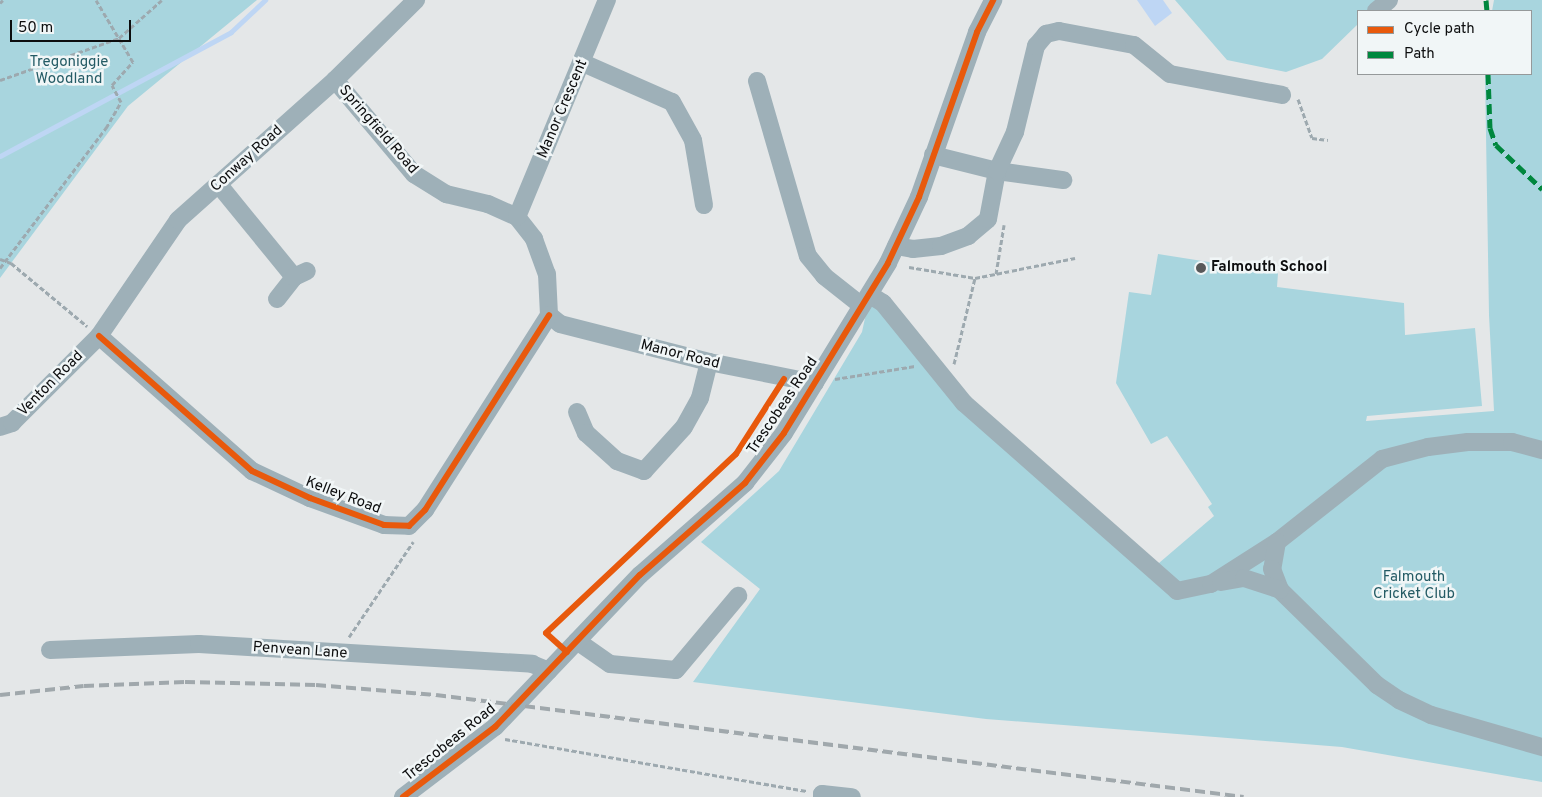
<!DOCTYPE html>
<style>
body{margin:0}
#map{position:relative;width:1542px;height:797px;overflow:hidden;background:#e4e7e8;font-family:Overpass,sans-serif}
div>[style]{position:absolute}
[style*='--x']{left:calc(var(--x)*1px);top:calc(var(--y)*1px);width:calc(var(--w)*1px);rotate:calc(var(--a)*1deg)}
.green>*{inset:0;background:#a8d5de}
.water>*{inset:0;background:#bed6f4}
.stream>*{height:5px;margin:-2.5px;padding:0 2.5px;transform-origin:2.5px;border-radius:2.5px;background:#bed6f4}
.path>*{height:3px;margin-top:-1.5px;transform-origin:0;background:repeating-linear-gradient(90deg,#9da9af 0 5px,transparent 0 7.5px)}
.minor>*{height:18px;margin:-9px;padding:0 9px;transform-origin:9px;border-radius:9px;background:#9eb0b8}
.rail>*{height:4px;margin-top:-2px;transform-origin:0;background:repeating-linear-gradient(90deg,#a0a8ac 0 10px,transparent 0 15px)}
.quiet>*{height:5px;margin-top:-2.5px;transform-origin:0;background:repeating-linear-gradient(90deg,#00873e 0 10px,transparent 0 15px)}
.cycleway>*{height:6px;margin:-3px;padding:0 3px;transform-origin:3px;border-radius:3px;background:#e8590c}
.dots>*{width:14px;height:14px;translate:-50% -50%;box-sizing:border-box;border:2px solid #f1f6f7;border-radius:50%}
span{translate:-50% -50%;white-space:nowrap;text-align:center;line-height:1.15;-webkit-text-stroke:5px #f1f6f7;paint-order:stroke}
.park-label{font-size:15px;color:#245b65}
.street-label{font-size:15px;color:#0c0d0e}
.poi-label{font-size:15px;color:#0c0d0e;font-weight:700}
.left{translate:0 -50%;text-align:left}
.legend{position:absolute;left:1357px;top:10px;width:175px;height:65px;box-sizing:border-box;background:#f1f6f7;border:1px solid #95999a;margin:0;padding:6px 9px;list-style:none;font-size:15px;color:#0c0d0e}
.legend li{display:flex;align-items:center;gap:10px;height:25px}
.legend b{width:25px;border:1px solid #95999a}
.scale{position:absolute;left:10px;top:20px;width:121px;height:22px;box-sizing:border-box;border:2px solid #0c0d0e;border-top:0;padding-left:6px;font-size:15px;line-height:18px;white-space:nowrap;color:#0c0d0e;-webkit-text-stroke:4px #f1f6f7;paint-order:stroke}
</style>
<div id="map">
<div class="green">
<div style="clip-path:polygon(0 0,257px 0,128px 106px,0 278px)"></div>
<div style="clip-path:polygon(1175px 0,1383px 0,1372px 11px,1358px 11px,1358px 24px,1322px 59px,1286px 72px,1227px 60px)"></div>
<div style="clip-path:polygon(1494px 0,1542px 0,1542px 782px,1342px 747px,986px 719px,693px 682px,760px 589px,701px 542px,779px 471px,862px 332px,870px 295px,964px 403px,1144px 560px,1159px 563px,1214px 516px,1208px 507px,1212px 504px,1167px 436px,1151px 444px,1116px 383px,1129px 292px,1151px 295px,1158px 254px,1278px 273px,1277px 287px,1404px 303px,1405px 335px,1475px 328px,1482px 406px,1367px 416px,1366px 421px,1494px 411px,1489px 315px,1485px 74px,1531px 74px,1531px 11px,1492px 11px)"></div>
</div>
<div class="water">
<div style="clip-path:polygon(1137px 0,1163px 0,1172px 13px,1155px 26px)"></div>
</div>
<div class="stream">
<div style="--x:0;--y:156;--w:262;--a:-28.2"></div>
<div style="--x:231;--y:32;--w:47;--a:-43.3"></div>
</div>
<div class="path">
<div style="--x:0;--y:3;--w:4;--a:-45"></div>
<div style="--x:0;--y:80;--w:126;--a:-19.4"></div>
<div style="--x:119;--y:38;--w:57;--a:-41.5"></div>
<div style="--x:1298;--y:99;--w:41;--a:70.3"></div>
<div style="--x:1312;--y:138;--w:16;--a:7"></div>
<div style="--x:0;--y:259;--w:12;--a:20"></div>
<div style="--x:11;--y:263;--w:99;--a:39.7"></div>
<div style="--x:909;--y:267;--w:67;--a:9.5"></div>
<div style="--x:0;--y:268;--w:176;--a:-52.9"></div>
<div style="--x:106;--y:128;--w:30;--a:-60"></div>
<div style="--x:121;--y:102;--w:19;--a:-118"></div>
<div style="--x:112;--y:85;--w:31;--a:-48"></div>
<div style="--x:133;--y:62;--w:72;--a:-120.8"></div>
<div style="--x:996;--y:274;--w:50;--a:-80.7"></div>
<div style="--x:954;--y:364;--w:89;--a:-76.3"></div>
<div style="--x:975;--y:278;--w:102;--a:-11.3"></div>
<div style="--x:835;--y:379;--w:81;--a:-9.2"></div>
<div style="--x:349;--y:637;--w:115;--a:-56"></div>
<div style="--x:505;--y:739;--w:306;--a:9.8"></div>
</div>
<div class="minor">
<div style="--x:1376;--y:11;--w:17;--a:-40"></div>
<div style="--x:583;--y:63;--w:97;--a:23.7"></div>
<div style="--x:672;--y:102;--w:43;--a:61.1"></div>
<div style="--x:693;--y:140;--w:66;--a:80.4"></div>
<div style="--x:335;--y:80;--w:123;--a:50"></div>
<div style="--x:414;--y:174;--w:38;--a:32"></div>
<div style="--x:446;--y:194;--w:43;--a:13.4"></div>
<div style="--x:488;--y:204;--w:32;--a:24"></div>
<div style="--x:517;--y:217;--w:28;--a:52"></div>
<div style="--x:534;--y:239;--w:37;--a:70"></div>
<div style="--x:547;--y:274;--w:41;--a:87.2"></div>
<div style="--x:757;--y:81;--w:182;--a:73.8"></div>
<div style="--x:808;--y:256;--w:26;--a:51"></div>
<div style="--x:824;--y:276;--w:48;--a:38.3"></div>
<div style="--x:933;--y:155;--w:66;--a:14"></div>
<div style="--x:997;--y:171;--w:67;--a:7.8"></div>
<div style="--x:219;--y:185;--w:119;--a:50.8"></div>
<div style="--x:517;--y:217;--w:235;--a:-67.5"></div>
<div style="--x:896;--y:246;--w:17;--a:10"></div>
<div style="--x:913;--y:249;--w:28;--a:-6"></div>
<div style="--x:941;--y:246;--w:29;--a:-20"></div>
<div style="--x:968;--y:236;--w:26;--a:-40"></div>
<div style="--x:988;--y:219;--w:49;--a:-79.4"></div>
<div style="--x:997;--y:171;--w:43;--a:-65.2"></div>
<div style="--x:1015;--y:132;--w:89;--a:-76.3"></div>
<div style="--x:1036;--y:46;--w:16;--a:-50"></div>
<div style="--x:1046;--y:34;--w:13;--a:-13"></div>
<div style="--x:1059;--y:31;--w:76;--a:10.6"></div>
<div style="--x:1134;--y:45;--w:46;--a:38.9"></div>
<div style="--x:1170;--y:74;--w:114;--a:10.6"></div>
<div style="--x:870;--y:295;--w:15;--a:32"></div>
<div style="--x:883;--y:303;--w:129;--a:51"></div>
<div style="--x:964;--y:403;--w:284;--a:41.4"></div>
<div style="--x:1177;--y:591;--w:35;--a:-12"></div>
<div style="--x:1211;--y:584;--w:78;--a:-32.5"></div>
<div style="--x:1277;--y:542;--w:134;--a:-38.3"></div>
<div style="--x:1382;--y:459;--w:48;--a:-14.6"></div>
<div style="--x:1428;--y:447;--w:40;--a:-7.1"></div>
<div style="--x:1468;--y:442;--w:44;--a:0"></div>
<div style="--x:1512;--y:442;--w:31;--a:15"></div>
<div style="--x:277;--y:299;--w:28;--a:-52"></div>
<div style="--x:294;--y:277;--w:14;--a:-25"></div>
<div style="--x:549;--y:315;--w:14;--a:39"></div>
<div style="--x:560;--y:324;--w:154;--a:14.3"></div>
<div style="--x:709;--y:362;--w:108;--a:11.2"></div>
<div style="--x:99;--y:336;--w:204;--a:41.4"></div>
<div style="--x:252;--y:471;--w:64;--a:25"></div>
<div style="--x:310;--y:498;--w:79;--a:20"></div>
<div style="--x:384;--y:525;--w:25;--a:2"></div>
<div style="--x:409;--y:526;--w:23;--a:-45"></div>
<div style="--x:425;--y:510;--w:231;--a:-57.5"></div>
<div style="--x:577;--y:412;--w:23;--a:67"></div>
<div style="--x:586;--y:433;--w:42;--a:42.1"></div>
<div style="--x:617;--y:461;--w:29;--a:20"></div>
<div style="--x:644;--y:471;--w:59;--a:-47.7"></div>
<div style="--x:684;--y:427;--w:33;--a:-61"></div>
<div style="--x:700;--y:398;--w:37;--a:-76"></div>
<div style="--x:0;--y:427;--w:13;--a:-18"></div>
<div style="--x:12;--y:423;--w:123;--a:-45"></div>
<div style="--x:99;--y:336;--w:140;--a:-55.7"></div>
<div style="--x:178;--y:220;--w:210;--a:-41.7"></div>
<div style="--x:335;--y:80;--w:114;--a:-44.6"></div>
<div style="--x:1277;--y:542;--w:27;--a:100"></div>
<div style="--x:1272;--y:569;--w:22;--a:69"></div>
<div style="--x:1280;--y:590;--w:136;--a:44.4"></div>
<div style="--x:1377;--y:685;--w:27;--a:34"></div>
<div style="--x:1399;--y:700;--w:35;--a:25"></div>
<div style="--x:1431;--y:715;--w:116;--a:16.1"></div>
<div style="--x:1221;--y:582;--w:23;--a:-10"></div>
<div style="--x:1244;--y:578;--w:38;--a:18"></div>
<div style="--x:577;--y:641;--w:40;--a:34.9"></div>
<div style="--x:610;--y:664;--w:66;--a:5.2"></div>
<div style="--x:676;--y:670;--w:97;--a:-50"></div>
<div style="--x:50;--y:650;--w:149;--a:-2.3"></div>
<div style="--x:199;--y:644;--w:334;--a:3.4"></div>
<div style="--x:532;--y:664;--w:18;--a:22"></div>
<div style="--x:403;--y:797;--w:116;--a:-37.3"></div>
<div style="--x:495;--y:727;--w:210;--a:-46.4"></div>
<div style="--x:640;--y:575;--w:140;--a:-41.2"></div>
<div style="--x:745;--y:483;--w:63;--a:-52"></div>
<div style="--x:784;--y:433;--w:199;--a:-58.5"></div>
<div style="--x:888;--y:263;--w:73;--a:-64.8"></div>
<div style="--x:919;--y:197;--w:175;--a:-70.6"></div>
<div style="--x:977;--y:32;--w:36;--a:-63"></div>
<div style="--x:822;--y:797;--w:3;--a:-90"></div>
<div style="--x:822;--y:794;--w:30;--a:6"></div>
</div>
<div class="rail">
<div style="--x:0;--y:695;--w:84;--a:-6.1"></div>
<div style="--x:84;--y:686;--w:101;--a:-2.3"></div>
<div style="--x:185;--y:682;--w:131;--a:1.3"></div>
<div style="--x:316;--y:685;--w:120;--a:4.8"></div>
<div style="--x:436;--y:695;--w:814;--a:7.19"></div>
</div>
<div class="quiet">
<div style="--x:1486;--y:0;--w:11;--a:85"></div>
<div style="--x:1488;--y:74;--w:54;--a:87.9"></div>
<div style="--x:1490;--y:128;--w:18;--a:71"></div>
<div style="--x:1496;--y:145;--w:64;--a:43.7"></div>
</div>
<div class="cycleway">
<div style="--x:99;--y:336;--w:204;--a:41.4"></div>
<div style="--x:252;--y:471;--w:64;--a:25"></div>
<div style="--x:310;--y:498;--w:79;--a:20"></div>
<div style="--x:384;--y:525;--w:25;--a:2"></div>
<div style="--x:409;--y:526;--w:23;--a:-45"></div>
<div style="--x:425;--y:510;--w:231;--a:-57.5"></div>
<div style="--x:567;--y:652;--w:28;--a:-138"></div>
<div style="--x:546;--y:633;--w:261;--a:-43.3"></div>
<div style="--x:736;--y:454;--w:89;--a:-57.4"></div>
<div style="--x:403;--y:797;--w:116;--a:-37.3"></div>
<div style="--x:495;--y:727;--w:210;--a:-46.4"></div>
<div style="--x:640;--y:575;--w:140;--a:-41.2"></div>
<div style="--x:745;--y:483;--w:63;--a:-52"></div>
<div style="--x:784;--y:433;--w:199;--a:-58.5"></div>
<div style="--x:888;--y:263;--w:73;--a:-64.8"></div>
<div style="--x:919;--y:197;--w:175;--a:-70.6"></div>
<div style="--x:977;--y:32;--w:36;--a:-63"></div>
</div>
<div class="dots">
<div style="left:1201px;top:268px;background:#58595a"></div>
</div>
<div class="park-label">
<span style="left:69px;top:71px">Tregoniggie<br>Woodland</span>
<span style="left:1414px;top:586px">Falmouth<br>Cricket Club</span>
</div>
<div class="street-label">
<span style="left:563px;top:109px;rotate:-67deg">Manor Crescent</span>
<span style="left:378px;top:130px;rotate:49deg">Springfield Road</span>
<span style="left:247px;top:159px;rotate:-42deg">Conway Road</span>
<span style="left:680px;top:355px;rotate:14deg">Manor Road</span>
<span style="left:51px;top:384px;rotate:-45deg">Venton Road</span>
<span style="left:783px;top:406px;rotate:-56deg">Trescobeas Road</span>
<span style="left:343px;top:496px;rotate:21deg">Kelley Road</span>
<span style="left:300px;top:651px;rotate:4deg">Penvean Lane</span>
<span style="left:450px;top:743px;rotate:-39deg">Trescobeas Road</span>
</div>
<div class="poi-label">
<span class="left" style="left:1211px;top:268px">Falmouth School</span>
</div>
<ul class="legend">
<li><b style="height:6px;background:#e8590c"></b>Cycle path</li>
<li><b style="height:6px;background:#00873e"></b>Path</li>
</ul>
<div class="scale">50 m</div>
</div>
